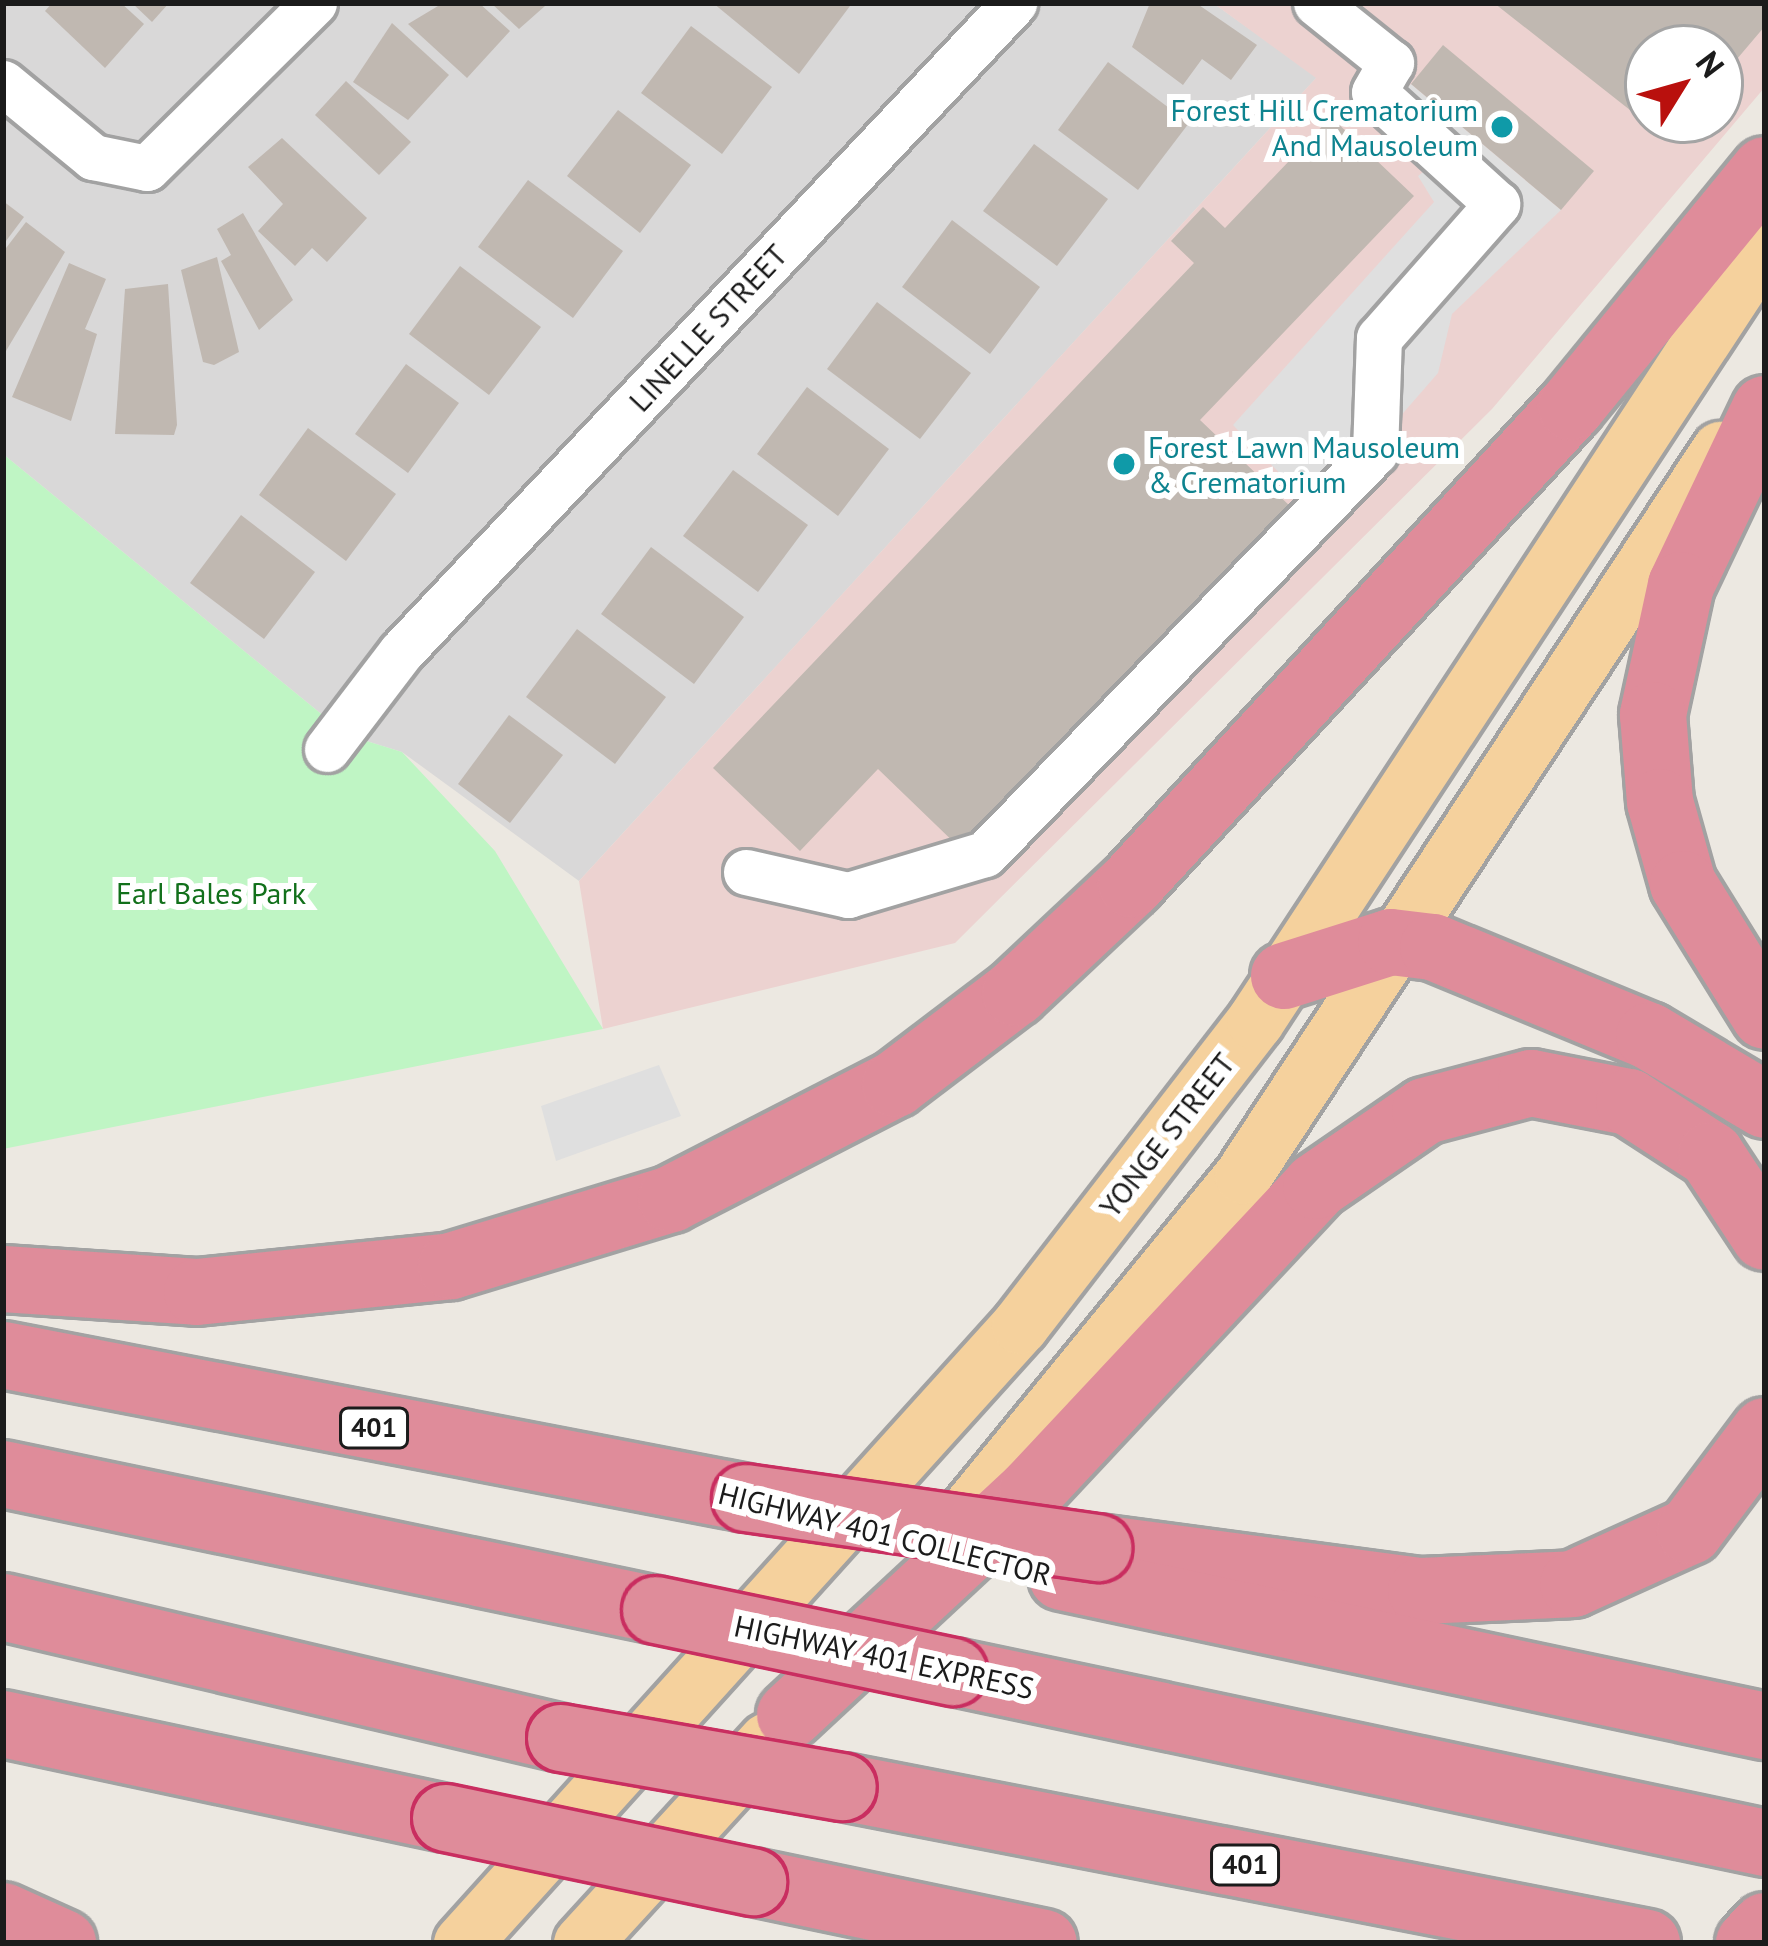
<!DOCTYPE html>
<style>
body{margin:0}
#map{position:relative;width:1768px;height:1946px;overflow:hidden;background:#ece8e1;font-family:"PT Sans",sans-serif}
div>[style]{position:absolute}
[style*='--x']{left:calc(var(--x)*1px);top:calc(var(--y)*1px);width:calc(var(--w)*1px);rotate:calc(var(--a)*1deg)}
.residential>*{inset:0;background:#d9d8d8}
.commercial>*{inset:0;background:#ecd2d0}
.park>*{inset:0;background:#bff5c4}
.parking>*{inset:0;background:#dfdfdf}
.building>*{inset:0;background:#c0b8b1}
.roads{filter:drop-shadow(3px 0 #a2a2a2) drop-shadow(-3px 0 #a2a2a2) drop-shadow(0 3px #a2a2a2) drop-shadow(0 -3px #a2a2a2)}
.minor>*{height:45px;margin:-22.5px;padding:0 22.5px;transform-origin:22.5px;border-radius:22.5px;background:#fff}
.major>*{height:57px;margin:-28.5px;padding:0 28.5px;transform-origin:28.5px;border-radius:28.5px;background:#f5d19d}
.highway>*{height:66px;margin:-33px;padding:0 33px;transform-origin:33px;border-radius:33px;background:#df8c9a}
.bridges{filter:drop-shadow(3px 0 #c92e60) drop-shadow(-3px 0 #c92e60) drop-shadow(0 3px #c92e60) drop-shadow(0 -3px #c92e60)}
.highway-bridge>*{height:66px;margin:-33px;padding:0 33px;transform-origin:33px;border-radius:33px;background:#df8c9a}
.dots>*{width:33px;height:33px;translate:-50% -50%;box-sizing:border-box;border:6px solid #fff;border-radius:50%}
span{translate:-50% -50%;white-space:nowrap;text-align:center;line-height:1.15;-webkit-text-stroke:12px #fff;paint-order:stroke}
.shield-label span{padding:3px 9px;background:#fff;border:3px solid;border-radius:9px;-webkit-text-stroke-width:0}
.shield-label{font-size:27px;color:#1b1b1b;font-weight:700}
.culture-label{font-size:30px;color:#0d838f}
.right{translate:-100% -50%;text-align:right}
.left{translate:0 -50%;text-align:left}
.street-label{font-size:30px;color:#1b1b1b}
.park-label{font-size:30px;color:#12701b}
.frame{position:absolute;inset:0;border:6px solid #1b1b1b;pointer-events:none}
.north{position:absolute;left:1624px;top:24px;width:120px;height:120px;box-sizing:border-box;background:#fff;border:3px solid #a4a4a4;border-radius:50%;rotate:53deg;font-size:33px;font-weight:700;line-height:48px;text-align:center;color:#1b1b1b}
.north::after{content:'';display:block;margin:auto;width:42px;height:54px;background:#b9100d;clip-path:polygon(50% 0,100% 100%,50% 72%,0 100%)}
</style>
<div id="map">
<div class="residential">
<div style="clip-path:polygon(3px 3px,1213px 3px,1317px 77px,579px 881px,402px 752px,347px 735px,3px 454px)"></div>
</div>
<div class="commercial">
<div style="clip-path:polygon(evenodd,1213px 3px,1765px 3px,1765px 87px,1492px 409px,955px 943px,603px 1029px,579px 881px,1316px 78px,1213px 3px,1648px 48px,1720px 48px,1720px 120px,1648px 120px,1648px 48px)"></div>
</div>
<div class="park">
<div style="clip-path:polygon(3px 454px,347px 735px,402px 752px,495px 851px,603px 1029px,3px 1149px)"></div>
</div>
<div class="parking">
<div style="clip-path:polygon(1411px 84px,1561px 210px,1452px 314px,1438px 373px,1317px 512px,1233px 425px,1434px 202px,1418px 176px,1443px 156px,1389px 105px)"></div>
<div style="clip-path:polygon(659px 1065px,681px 1116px,556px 1161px,541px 1106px)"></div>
</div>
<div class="building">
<div style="clip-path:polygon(52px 3px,121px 3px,144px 24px,105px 68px,45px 11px)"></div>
<div style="clip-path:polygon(132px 3px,169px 3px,152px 22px)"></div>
<div style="clip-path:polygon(443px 3px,479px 3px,510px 31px,467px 78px,408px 24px)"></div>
<div style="clip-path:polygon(491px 3px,541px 3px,545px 6px,519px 29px)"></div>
<div style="clip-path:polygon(713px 3px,845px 3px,850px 6px,799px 74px)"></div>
<div style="clip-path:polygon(1150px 3px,1196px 3px,1257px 45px,1231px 80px,1202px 59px,1183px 85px,1132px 47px)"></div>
<div style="clip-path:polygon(1494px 3px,1765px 3px,1765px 26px,1720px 79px,1720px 48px,1648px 48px,1648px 120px,1685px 120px,1668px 140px)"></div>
<div style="clip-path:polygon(392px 23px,449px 75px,408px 120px,353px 82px)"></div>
<div style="clip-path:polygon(691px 26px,772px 87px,722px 154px,641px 93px)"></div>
<div style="clip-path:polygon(1443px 45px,1594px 171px,1561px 210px,1411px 84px)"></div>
<div style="clip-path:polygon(1108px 62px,1189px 123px,1138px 190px,1058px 130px)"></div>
<div style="clip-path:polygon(346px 81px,411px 142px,379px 175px,315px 115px)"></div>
<div style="clip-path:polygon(618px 110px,691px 165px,640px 233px,567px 176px)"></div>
<div style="clip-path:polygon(1331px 117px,1414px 196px,1200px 420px,1292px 508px,964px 852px,878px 769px,800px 851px,713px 768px,1194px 263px,1171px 241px,1203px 207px,1225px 228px)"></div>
<div style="clip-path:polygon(282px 138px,367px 218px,327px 262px,312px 248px,295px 266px,258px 231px,283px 204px,248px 167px)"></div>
<div style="clip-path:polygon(1034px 144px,1108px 199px,1057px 266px,983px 211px)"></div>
<div style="clip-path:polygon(528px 180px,623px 251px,573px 318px,478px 247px)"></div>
<div style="clip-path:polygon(3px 201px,24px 217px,3px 245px)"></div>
<div style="clip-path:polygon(243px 213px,293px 300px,259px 330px,221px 261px,231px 255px,217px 229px)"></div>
<div style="clip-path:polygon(952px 220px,1040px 287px,990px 354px,902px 287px)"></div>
<div style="clip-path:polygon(26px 222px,65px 252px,3px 356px,3px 252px)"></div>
<div style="clip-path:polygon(217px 257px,239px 352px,214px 365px,203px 362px,181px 270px)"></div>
<div style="clip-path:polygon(69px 263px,106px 279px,85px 329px,97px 334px,71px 421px,12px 397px)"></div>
<div style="clip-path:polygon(460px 266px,541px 327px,489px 395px,409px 334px)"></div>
<div style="clip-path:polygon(168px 284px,177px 425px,174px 435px,115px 434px,125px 289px)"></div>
<div style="clip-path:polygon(877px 302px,971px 373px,920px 439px,827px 369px)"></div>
<div style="clip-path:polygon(406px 364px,459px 403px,408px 473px,355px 434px)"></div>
<div style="clip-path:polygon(807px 387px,889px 449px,838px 516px,757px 454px)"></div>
<div style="clip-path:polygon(308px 428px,396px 494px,346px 561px,259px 495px)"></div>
<div style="clip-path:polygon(733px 470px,808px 525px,758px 592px,683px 536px)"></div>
<div style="clip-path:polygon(241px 515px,315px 572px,264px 639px,190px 583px)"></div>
<div style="clip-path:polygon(651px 547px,744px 617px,694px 684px,601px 614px)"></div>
<div style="clip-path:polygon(577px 629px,666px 697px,615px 764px,526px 697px)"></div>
<div style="clip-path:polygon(509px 715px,563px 755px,510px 823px,458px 784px)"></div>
</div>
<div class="roads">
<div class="minor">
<div style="--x:3;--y:83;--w:117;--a:39.4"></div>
<div style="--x:93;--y:157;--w:55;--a:11.5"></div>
<div style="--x:147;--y:168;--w:235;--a:-44.7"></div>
<div style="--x:327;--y:749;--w:122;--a:-52.7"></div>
<div style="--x:401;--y:652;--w:893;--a:-46.63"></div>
<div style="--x:746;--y:872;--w:105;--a:12.7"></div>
<div style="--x:848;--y:895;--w:143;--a:-16.7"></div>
<div style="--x:985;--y:854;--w:560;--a:-45.87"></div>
<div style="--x:1375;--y:452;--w:114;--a:-88"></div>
<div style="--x:1379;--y:338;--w:179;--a:-48.6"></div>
<div style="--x:1497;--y:204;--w:166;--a:-137.7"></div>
<div style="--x:1374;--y:92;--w:34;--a:-60"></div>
<div style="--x:1391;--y:63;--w:96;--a:-141.3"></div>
</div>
<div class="major">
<div style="--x:951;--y:1532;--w:461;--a:-50.7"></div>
<div style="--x:1243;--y:1175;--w:868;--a:-56.66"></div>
<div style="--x:462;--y:1943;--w:833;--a:-47.92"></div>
<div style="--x:1020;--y:1325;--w:384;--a:-52.3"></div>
<div style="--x:1255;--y:1021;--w:929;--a:-56.72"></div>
<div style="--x:582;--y:1943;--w:274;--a:-47.5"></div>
</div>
<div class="highway">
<div style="--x:1765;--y:409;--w:195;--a:115.5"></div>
<div style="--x:1681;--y:585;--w:133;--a:102.2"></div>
<div style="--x:1653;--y:715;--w:87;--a:85.4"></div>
<div style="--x:1660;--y:802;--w:85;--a:74.3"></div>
<div style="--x:1683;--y:884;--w:155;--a:58.2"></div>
<div style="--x:1284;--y:976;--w:112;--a:-17.6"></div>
<div style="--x:1391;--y:942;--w:42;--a:6.8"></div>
<div style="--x:1433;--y:947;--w:234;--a:22.4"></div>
<div style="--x:1649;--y:1036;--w:135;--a:30.7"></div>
<div style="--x:3;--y:1279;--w:194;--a:3.8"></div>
<div style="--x:197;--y:1292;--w:255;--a:-5.8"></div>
<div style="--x:451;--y:1266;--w:230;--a:-16.9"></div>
<div style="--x:671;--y:1199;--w:252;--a:-27.2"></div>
<div style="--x:895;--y:1084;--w:151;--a:-37.2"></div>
<div style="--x:1015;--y:993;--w:159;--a:-43.2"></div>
<div style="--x:1131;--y:884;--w:649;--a:-47.31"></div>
<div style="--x:1571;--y:407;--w:306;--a:-50.7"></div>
<div style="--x:3;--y:1355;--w:757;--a:10.89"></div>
<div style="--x:3;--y:1474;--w:667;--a:11.76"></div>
<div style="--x:1098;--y:1548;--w:326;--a:7.6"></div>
<div style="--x:1421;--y:1591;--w:152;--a:-2.6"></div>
<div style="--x:1573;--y:1584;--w:128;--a:-24.4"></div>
<div style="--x:1690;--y:1531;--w:125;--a:-53.1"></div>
<div style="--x:1062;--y:1577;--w:719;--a:11.97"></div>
<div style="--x:3;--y:1607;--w:573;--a:13.21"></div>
<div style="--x:954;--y:1672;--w:829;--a:11.91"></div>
<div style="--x:790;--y:1715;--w:330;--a:-42.9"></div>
<div style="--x:1032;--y:1490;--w:416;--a:-46.9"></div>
<div style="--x:1316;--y:1186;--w:132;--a:-34.5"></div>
<div style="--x:1425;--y:1111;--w:110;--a:-14.8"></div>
<div style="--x:1531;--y:1083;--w:100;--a:11"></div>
<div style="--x:1629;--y:1102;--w:98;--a:32.9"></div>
<div style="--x:1711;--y:1155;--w:98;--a:56.6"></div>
<div style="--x:3;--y:1724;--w:453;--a:12"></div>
<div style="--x:843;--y:1787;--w:819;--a:10.98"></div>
<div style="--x:753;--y:1882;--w:297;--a:11.8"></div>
<div style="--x:3;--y:1916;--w:66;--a:24.2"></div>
<div style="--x:1749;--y:1943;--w:23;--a:-47"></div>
</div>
</div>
<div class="bridges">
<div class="highway-bridge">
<div style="--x:746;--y:1498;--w:356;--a:8.1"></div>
<div style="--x:656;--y:1610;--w:304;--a:11.8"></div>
<div style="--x:561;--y:1738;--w:286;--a:9.9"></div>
<div style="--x:446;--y:1818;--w:314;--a:11.8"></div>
</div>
</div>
<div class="dots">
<div style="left:1502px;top:127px;background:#0f9aa8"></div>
<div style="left:1124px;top:464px;background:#0f9aa8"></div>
</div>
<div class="shield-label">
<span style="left:374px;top:1428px">401</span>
<span style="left:1245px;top:1865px">401</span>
</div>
<div class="culture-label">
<span class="right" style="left:1478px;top:127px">Forest Hill Crematorium<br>And Mausoleum</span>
<span class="left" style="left:1148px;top:464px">Forest Lawn Mausoleum<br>&amp; Crematorium</span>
</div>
<div class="street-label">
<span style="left:708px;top:328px;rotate:-47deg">LINELLE STREET</span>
<span style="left:1167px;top:1135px;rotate:-52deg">YONGE STREET</span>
<span style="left:885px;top:1534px;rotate:14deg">HIGHWAY 401 COLLECTOR</span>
<span style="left:884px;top:1657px;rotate:12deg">HIGHWAY 401 EXPRESS</span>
</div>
<div class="park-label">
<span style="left:211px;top:893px">Earl Bales Park</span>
</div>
<div class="frame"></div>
<div class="north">N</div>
</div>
